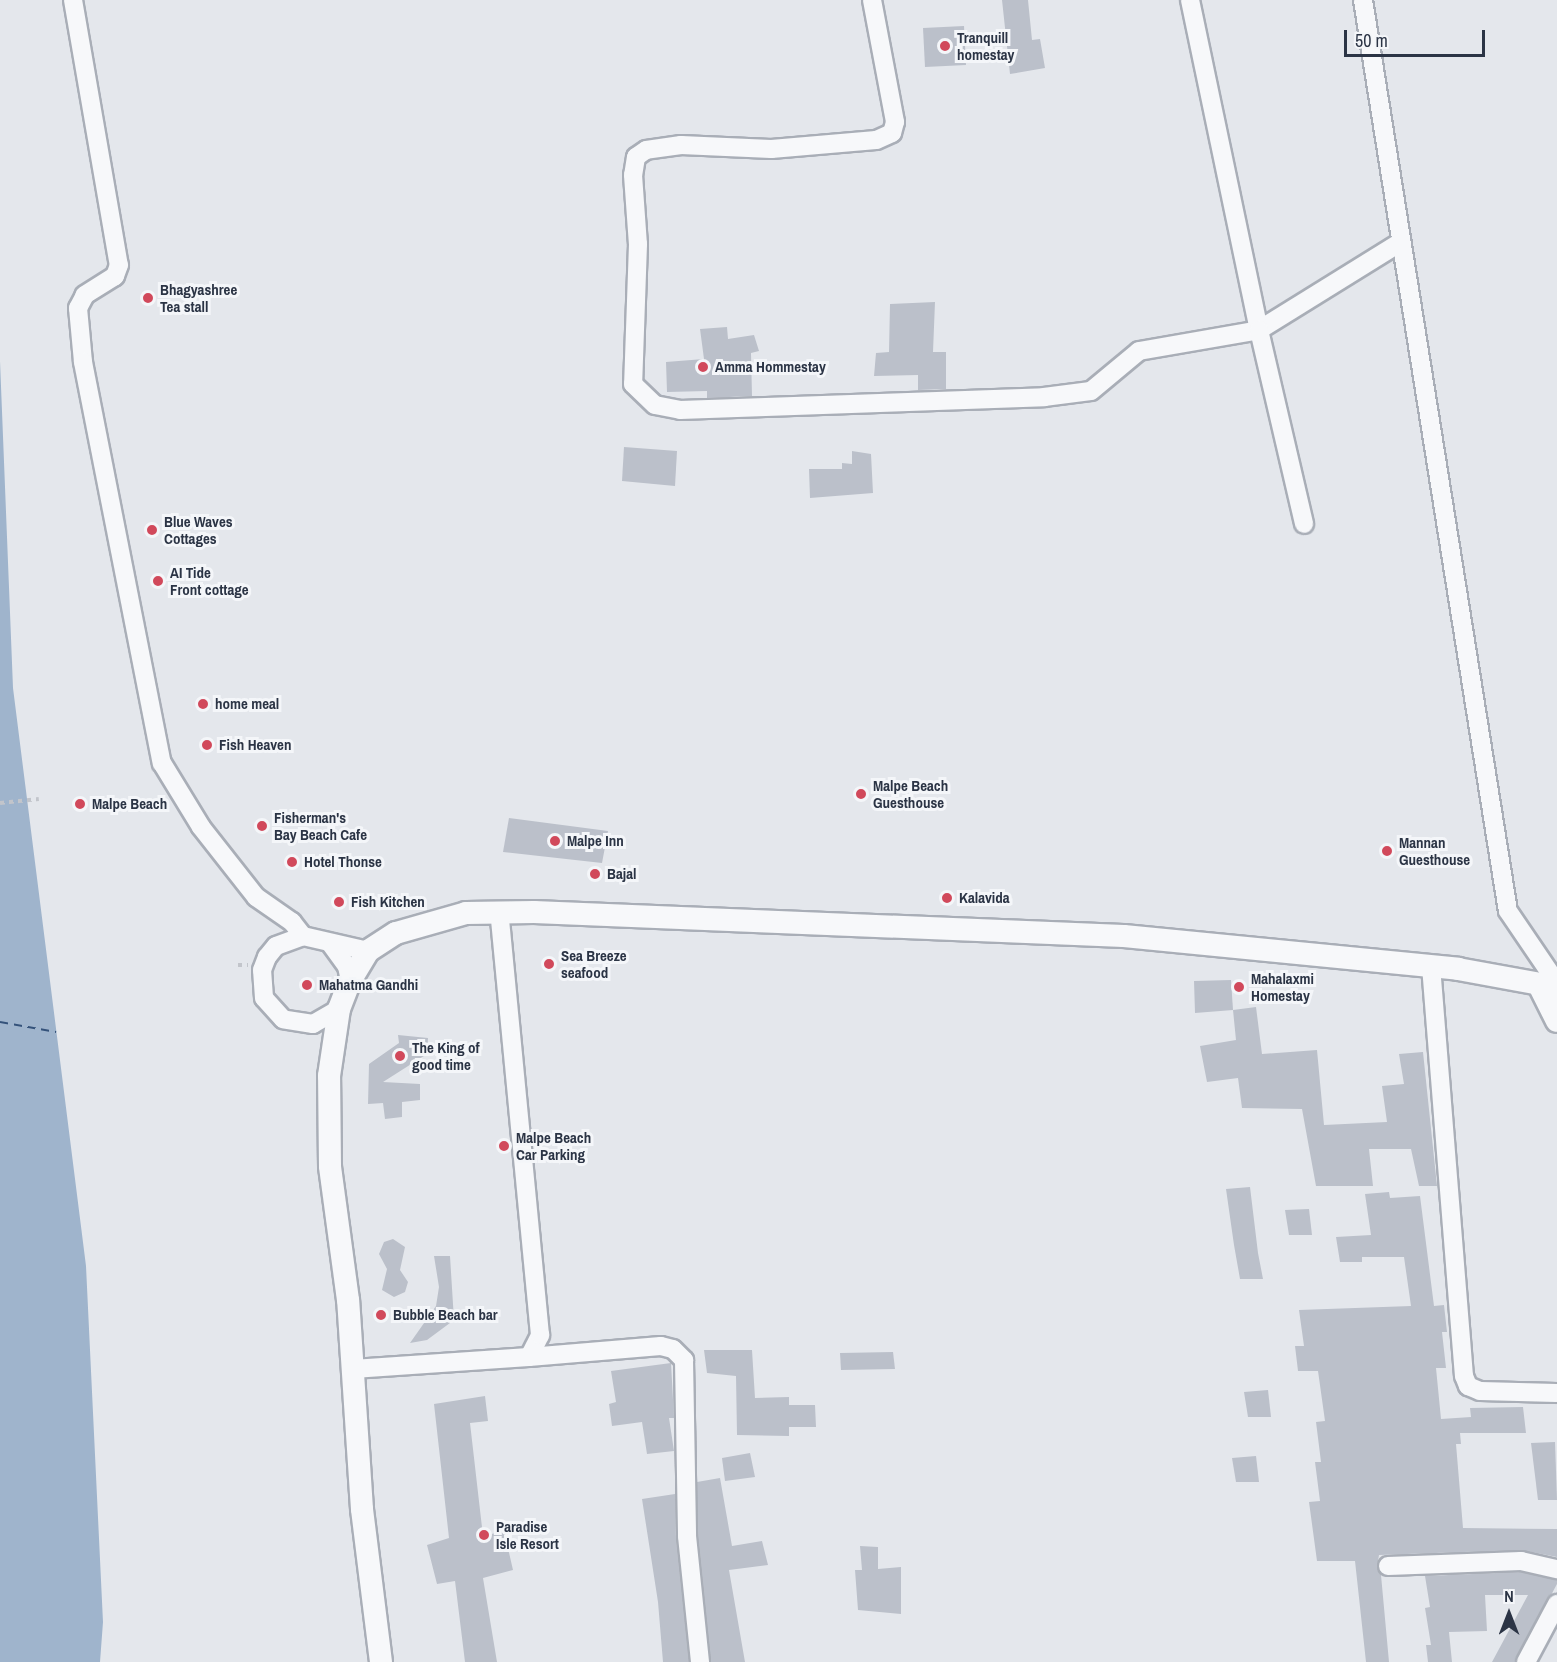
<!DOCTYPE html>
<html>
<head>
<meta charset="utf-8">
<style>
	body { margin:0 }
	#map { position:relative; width:1557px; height:1662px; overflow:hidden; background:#e4e7ec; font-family:"Archivo Narrow",sans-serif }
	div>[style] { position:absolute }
	.water>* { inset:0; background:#9fb4cc }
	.ferry>* { height:1.5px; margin-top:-0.75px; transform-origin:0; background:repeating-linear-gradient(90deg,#34527a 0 8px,transparent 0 14px) }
	.building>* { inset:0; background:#bbc0ca }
	.path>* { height:4px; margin-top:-2px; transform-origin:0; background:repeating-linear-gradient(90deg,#c2c5cb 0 4.5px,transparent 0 9px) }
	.roads { filter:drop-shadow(2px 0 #a9aeb7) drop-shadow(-2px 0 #a9aeb7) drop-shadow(0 2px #a9aeb7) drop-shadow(0 -2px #a9aeb7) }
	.minor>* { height:18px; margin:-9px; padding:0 9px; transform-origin:9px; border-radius:9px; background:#f7f8fa }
	.tertiary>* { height:22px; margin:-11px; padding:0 11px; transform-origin:11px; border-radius:11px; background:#f7f8fa }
	.dots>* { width:16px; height:16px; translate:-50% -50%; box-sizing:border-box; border:3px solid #f4f6f9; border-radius:50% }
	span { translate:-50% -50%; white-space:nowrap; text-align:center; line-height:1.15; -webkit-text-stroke:6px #f4f6f9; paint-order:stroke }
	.poi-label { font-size:15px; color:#2b3445; font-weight:700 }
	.left { translate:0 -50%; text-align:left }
	.north { position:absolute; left:1479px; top:1584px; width:60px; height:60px; -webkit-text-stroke:4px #f4f6f9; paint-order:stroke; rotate:0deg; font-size:16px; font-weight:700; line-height:24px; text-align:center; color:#2b3445 }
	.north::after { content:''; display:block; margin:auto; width:21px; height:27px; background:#2b3445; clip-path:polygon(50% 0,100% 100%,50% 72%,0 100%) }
	.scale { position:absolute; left:1344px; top:30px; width:141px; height:27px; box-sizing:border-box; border:3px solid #2b3445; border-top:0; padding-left:8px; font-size:18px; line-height:21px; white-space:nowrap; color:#2b3445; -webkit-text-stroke:4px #f4f6f9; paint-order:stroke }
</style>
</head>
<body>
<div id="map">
	<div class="water">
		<i style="clip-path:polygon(0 361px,13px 688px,86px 1266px,103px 1622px,100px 1662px,0 1662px)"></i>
	</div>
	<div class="ferry">
		<i style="left:0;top:1022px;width:57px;rotate:10.1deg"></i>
	</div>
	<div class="building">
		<i style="clip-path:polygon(1002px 0,1028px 0,1032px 40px,1040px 39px,1045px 68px,1010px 74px)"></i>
		<i style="clip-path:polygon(964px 26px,966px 65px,925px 67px,923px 28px)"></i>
		<i style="clip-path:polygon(935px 302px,933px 352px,946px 352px,946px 389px,918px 390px,918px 375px,874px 376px,876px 353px,889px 352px,890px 304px)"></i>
		<i style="clip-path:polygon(727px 327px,728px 339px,754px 335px,759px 351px,751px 353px,752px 396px,707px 398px,707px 391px,667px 392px,666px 362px,704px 359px,700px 329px)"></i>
		<i style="clip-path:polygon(624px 447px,677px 451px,675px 486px,622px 481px)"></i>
		<i style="clip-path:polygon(852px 451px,871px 454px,873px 493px,810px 498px,809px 469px,842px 469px,842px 463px,852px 464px)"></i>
		<i style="clip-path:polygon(509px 818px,608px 831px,602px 863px,503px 852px)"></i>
		<i style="clip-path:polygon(1231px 980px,1233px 1010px,1195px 1013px,1194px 981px)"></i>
		<i style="clip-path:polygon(1256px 1007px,1262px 1054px,1317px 1050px,1324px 1125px,1387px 1122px,1382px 1086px,1404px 1084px,1399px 1054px,1423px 1052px,1437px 1186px,1419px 1186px,1411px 1149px,1369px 1149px,1373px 1186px,1316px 1186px,1302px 1109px,1242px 1108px,1238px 1078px,1207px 1082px,1200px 1046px,1236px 1040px,1233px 1010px)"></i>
		<i style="clip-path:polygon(398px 1035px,428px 1038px,427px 1054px,383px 1082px,420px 1084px,420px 1100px,402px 1102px,402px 1117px,385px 1119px,383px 1103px,368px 1104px,369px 1064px,399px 1043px)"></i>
		<i style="clip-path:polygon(1250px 1187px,1258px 1253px,1263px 1279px,1240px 1279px,1234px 1245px,1226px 1189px)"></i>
		<i style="clip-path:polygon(1389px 1192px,1390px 1198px,1420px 1196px,1434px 1306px,1444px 1305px,1447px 1332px,1442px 1332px,1446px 1368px,1436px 1368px,1441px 1419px,1471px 1417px,1470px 1408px,1523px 1407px,1526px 1433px,1460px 1433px,1461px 1444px,1456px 1444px,1463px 1528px,1557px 1529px,1557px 1557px,1521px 1550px,1379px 1555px,1377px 1567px,1381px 1575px,1389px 1662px,1366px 1662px,1355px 1561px,1317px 1561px,1309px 1502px,1320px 1501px,1315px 1462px,1321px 1462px,1316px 1422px,1325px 1421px,1318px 1371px,1298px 1371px,1295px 1346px,1304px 1346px,1299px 1310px,1411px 1306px,1404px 1257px,1362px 1257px,1362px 1262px,1340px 1262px,1336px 1237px,1371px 1235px,1365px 1194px)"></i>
		<i style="clip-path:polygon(1309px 1209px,1312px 1235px,1289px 1235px,1285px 1210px)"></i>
		<i style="clip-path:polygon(393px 1239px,405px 1247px,400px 1270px,408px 1282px,405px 1292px,394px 1297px,382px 1290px,387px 1269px,379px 1254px,384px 1242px)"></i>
		<i style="clip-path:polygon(434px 1256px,450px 1256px,454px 1320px,427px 1340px,410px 1343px,436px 1306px,439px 1287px)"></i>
		<i style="clip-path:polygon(704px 1350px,752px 1350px,755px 1398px,789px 1397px,789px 1405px,815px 1405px,816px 1427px,789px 1427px,789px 1436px,737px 1435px,736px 1376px,707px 1373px)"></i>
		<i style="clip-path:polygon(893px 1352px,895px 1369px,841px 1370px,840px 1353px)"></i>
		<i style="clip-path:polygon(671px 1363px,674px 1418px,669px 1418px,674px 1451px,647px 1454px,642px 1422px,612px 1426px,609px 1404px,616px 1402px,611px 1371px)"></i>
		<i style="clip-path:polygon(1268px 1390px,1271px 1417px,1248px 1417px,1244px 1392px)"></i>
		<i style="clip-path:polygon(485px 1396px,488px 1421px,470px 1423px,483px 1536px,504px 1531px,513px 1570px,483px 1578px,497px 1662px,465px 1662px,455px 1581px,437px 1584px,427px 1545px,449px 1538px,434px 1404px)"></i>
		<i style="clip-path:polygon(1555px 1442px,1557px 1500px,1538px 1500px,1531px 1443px)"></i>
		<i style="clip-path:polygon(750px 1453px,755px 1477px,725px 1481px,722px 1458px)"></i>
		<i style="clip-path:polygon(1256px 1456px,1259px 1482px,1236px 1482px,1232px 1458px)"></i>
		<i style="clip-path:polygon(720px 1478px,732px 1546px,762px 1541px,768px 1565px,729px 1570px,745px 1662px,711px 1662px,698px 1535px,697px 1482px)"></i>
		<i style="clip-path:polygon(675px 1494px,676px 1537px,689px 1662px,663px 1662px,658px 1602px,642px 1499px)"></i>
		<i style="clip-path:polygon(860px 1546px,878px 1547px,878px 1569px,901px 1567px,901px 1614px,858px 1610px,855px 1570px,862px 1570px)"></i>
		<i style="clip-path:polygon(1520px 1572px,1557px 1580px,1557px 1584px,1515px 1662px,1492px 1662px,1528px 1595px,1485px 1595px,1487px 1631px,1449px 1632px,1452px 1662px,1428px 1662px,1426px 1645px,1431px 1645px,1425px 1608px,1430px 1607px,1425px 1576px)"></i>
	</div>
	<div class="path">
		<i style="left:0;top:803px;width:39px;rotate:-6deg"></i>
		<i style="left:238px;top:965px;width:10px"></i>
	</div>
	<div class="roads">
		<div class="minor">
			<i style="left:73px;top:0;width:269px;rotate:80.2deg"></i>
			<i style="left:119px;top:265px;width:12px;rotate:110deg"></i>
			<i style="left:115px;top:276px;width:36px;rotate:148deg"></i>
			<i style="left:85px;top:295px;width:15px;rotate:118deg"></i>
			<i style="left:78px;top:308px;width:54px;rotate:84.7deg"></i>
			<i style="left:83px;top:362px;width:409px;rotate:78.9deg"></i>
			<i style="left:162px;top:763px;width:75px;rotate:58.6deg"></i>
			<i style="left:201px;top:827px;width:89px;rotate:51.8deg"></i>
			<i style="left:256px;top:897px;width:44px;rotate:34.8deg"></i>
			<i style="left:292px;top:922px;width:18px;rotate:52deg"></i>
			<i style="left:872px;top:0;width:124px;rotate:79.3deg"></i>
			<i style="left:895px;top:122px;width:11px;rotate:105deg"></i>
			<i style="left:892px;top:133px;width:17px;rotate:156deg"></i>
			<i style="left:876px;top:140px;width:105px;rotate:175.1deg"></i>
			<i style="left:771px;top:149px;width:90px;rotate:-177.5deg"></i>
			<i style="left:681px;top:145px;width:35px;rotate:172deg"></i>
			<i style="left:646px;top:150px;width:12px;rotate:145deg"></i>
			<i style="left:636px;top:157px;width:18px;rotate:99deg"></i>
			<i style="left:633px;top:175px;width:69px;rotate:85.9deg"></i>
			<i style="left:638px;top:244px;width:140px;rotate:92deg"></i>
			<i style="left:633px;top:384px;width:30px;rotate:44deg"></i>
			<i style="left:655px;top:405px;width:25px;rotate:11deg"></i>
			<i style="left:680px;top:410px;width:364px;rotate:-2deg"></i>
			<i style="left:1044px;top:397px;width:47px;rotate:-7.3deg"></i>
			<i style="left:1091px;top:391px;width:62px;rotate:-39.8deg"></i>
			<i style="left:1139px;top:351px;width:122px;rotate:-9.9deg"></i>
			<i style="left:1259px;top:330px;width:167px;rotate:-31.8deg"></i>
			<i style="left:1190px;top:0;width:337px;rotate:78.2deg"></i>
			<i style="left:1259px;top:330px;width:199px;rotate:76.9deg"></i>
			<i style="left:1363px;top:0;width:922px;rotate:80.96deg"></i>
			<i style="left:1508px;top:911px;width:87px;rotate:55.8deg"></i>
			<i style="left:330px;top:943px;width:29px;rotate:54deg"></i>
			<i style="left:347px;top:966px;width:15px;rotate:79deg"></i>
			<i style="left:1431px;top:966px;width:411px;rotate:85.4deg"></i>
			<i style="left:1464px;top:1376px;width:11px;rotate:68deg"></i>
			<i style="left:1468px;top:1386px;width:13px;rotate:23deg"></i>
			<i style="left:1480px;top:1391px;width:77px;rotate:1.5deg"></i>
			<i style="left:339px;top:1009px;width:30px;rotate:150deg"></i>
			<i style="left:313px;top:1024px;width:30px;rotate:-171deg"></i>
			<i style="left:283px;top:1019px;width:28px;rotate:-132deg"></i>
			<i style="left:264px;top:998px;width:28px;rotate:-94deg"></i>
			<i style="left:262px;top:970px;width:14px;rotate:-69deg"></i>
			<i style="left:267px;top:957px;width:14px;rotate:-51deg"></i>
			<i style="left:276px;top:946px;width:29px;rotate:-20deg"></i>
			<i style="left:303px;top:936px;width:67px;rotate:13deg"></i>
			<i style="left:529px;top:1357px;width:132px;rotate:-4.8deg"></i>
			<i style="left:661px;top:1346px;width:12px;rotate:14deg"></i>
			<i style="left:673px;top:1349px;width:16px;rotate:45deg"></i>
			<i style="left:684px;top:1360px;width:176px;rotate:89deg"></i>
			<i style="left:687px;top:1536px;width:127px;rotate:84.1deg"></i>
			<i style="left:353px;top:1369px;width:176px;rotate:-3.9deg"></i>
			<i style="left:529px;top:1357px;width:25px;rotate:-63deg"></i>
			<i style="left:540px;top:1335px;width:424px;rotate:-95.5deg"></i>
			<i style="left:1388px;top:1566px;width:133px;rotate:-2.2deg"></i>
			<i style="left:1521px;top:1561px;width:37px;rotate:13deg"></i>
			<i style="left:1526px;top:1662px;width:66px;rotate:-61.9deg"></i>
		</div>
		<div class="tertiary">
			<i style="left:1539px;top:985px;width:40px;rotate:63.4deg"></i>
			<i style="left:381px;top:1662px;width:154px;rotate:-97.1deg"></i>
			<i style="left:362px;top:1509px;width:209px;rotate:-93.8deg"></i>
			<i style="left:348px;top:1300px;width:135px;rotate:-97.7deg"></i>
			<i style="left:330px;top:1166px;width:90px;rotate:-90.6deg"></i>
			<i style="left:329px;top:1076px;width:68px;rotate:-81.5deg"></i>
			<i style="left:339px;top:1009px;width:30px;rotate:-69deg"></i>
			<i style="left:350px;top:981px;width:35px;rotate:-59deg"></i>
			<i style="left:368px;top:951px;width:33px;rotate:-33deg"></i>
			<i style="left:396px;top:933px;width:73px;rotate:-15.9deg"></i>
			<i style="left:466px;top:913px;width:68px;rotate:-0.8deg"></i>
			<i style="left:534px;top:912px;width:590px;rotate:2.33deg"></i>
			<i style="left:1124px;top:936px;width:336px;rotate:5.6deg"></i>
			<i style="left:1458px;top:969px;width:101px;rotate:10.3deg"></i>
		</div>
	</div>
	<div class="dots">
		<i style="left:945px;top:46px;background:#d1495b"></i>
		<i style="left:148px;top:298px;background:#d1495b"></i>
		<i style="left:703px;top:367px;background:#d1495b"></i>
		<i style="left:152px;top:530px;background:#d1495b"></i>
		<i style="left:158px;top:581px;background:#d1495b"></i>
		<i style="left:203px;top:704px;background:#d1495b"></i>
		<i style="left:207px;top:745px;background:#d1495b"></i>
		<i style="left:861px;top:794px;background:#d1495b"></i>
		<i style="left:80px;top:804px;background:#d1495b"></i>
		<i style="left:262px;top:826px;background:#d1495b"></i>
		<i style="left:555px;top:841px;background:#d1495b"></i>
		<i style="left:1387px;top:851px;background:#d1495b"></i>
		<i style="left:292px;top:862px;background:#d1495b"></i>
		<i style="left:595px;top:874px;background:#d1495b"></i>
		<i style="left:947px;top:898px;background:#d1495b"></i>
		<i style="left:339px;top:902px;background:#d1495b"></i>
		<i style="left:549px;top:964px;background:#d1495b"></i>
		<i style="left:307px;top:985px;background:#d1495b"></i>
		<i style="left:1239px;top:987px;background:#d1495b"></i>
		<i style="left:400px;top:1056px;background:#d1495b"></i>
		<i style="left:504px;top:1146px;background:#d1495b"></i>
		<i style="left:381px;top:1315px;background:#d1495b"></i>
		<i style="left:484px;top:1535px;background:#d1495b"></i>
	</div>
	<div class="poi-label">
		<span class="left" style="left:957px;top:46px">Tranquill<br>homestay</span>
		<span class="left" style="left:160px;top:298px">Bhagyashree<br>Tea stall</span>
		<span class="left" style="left:715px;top:367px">Amma Hommestay</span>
		<span class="left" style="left:164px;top:530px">Blue Waves<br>Cottages</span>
		<span class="left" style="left:170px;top:581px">AI Tide<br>Front cottage</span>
		<span class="left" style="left:215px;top:704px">home meal</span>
		<span class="left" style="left:219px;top:745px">Fish Heaven</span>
		<span class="left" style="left:873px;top:794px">Malpe Beach<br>Guesthouse</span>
		<span class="left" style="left:92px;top:804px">Malpe Beach</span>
		<span class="left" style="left:274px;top:826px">Fisherman's<br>Bay Beach Cafe</span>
		<span class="left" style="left:567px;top:841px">Malpe Inn</span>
		<span class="left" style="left:1399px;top:851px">Mannan<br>Guesthouse</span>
		<span class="left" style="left:304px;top:862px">Hotel Thonse</span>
		<span class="left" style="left:607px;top:874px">Bajal</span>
		<span class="left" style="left:959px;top:898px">Kalavida</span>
		<span class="left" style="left:351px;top:902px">Fish Kitchen</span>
		<span class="left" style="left:561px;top:964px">Sea Breeze<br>seafood</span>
		<span class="left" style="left:1251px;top:987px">Mahalaxmi<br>Homestay</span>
		<span class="left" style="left:319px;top:985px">Mahatma Gandhi</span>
		<span class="left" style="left:412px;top:1056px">The King of<br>good time</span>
		<span class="left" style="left:516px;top:1146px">Malpe Beach<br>Car Parking</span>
		<span class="left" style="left:393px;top:1315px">Bubble Beach bar</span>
		<span class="left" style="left:496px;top:1535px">Paradise<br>Isle Resort</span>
	</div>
	<div class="north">N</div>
	<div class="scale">50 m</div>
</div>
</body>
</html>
